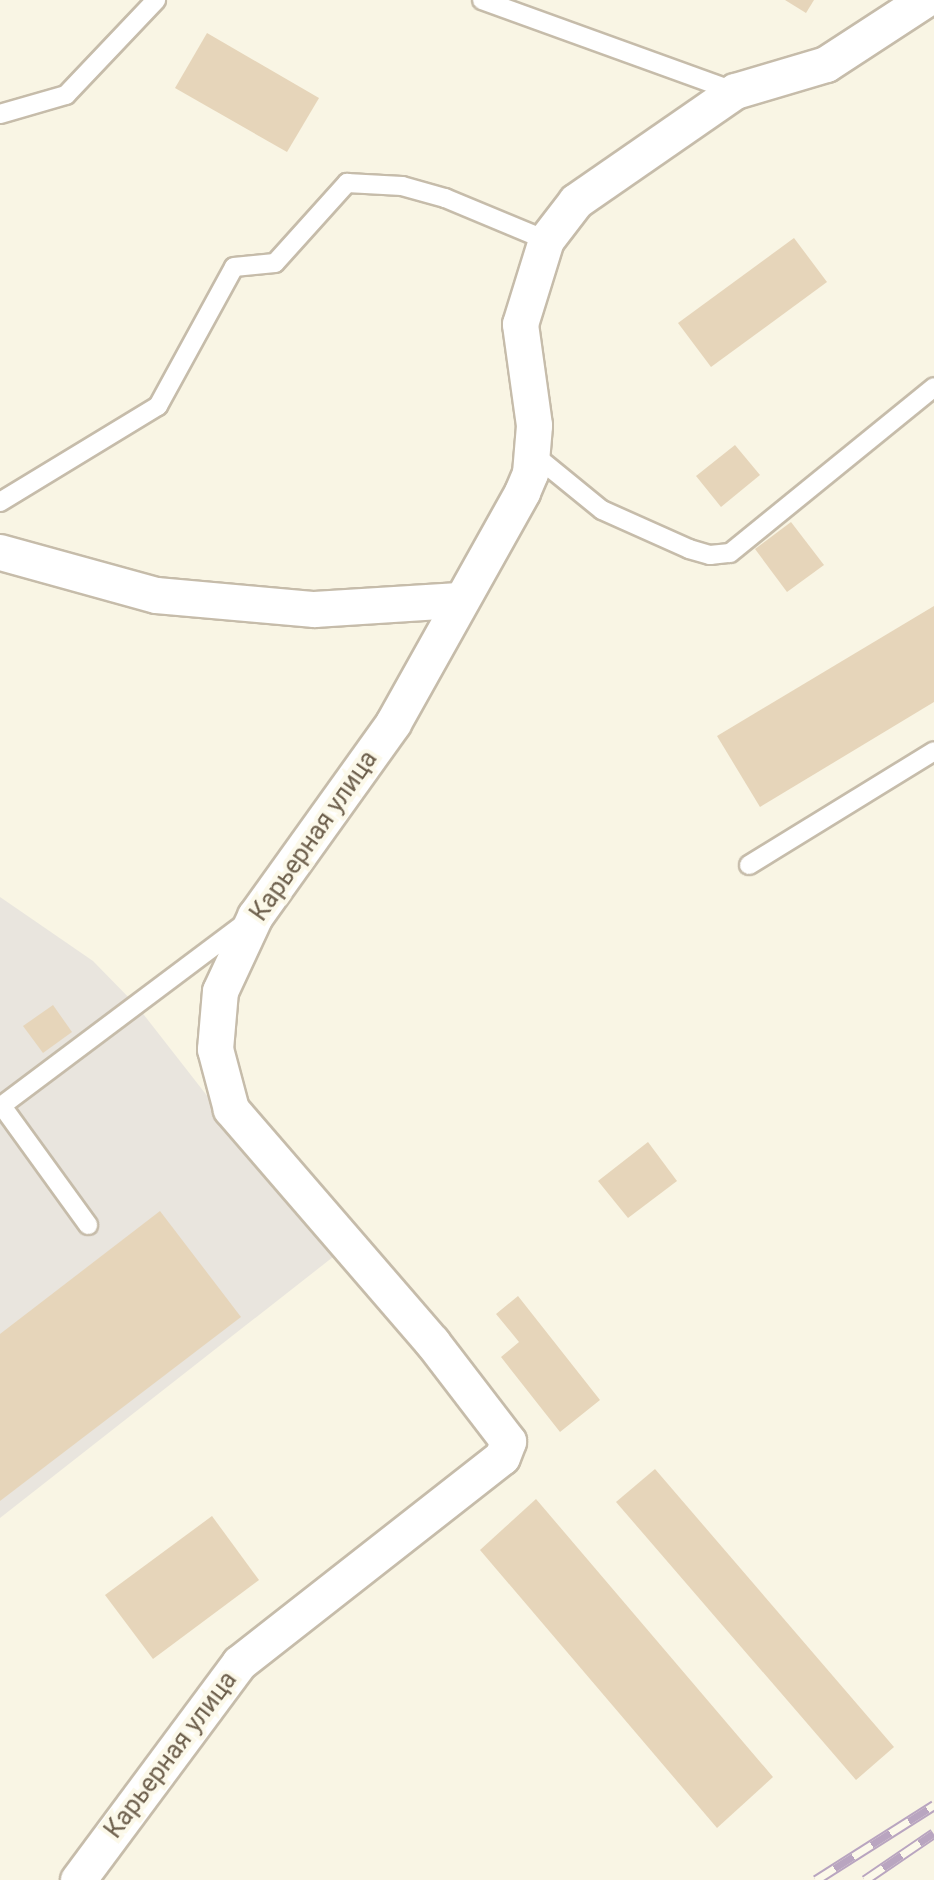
<!DOCTYPE html>
<html>
<head>
<meta charset="utf-8">
<style>
	body { margin:0 }
	#map { position:relative; width:934px; height:1880px; overflow:hidden; background:#f9f5e4; font-family:Roboto,sans-serif }
	div>[style] { position:absolute }
	.industrial>* { inset:0; background:#e9e5de }
	.building>* { inset:0; background:#e6d5ba }
	.roads { filter:drop-shadow(2px 0 #c6bcaa) drop-shadow(-2px 0 #c6bcaa) drop-shadow(0 2px #c6bcaa) drop-shadow(0 -2px #c6bcaa) }
	.service>* { height:18px; margin:-9px; padding:0 9px; transform-origin:9px; border-radius:9px; background:#fff }
	.minor>* { height:35px; margin:-17.5px; padding:0 17.5px; transform-origin:17.5px; border-radius:17.5px; background:#fff }
	.rail>* { height:11px; margin-top:-5.5px; transform-origin:0; background:repeating-linear-gradient(90deg,#fcf9ea 0 22px,#b9a5c0 0 44px); box-sizing:border-box; border-block:2px solid #b9a5c0 }
	span { translate:-50% -50%; white-space:nowrap; text-align:center; line-height:1.15; -webkit-text-stroke:8px #fcf9ea; paint-order:stroke }
	.street-label { font-size:25px; color:#6e604d }
</style>
</head>
<body>
<div id="map">
	<div class="industrial">
		<i style="clip-path:polygon(0 897px,93px 961px,137px 1006px,333px 1257px,0 1518px)"></i>
	</div>
	<div class="building">
		<i style="clip-path:polygon(785px 0,814px 0,806px 13px)"></i>
		<i style="clip-path:polygon(207px 33px,319px 98px,287px 152px,175px 88px)"></i>
		<i style="clip-path:polygon(794px 238px,827px 282px,711px 367px,678px 323px)"></i>
		<i style="clip-path:polygon(735px 445px,760px 475px,721px 507px,696px 476px)"></i>
		<i style="clip-path:polygon(791px 522px,824px 565px,787px 592px,755px 549px)"></i>
		<i style="clip-path:polygon(934px 606px,934px 702px,760px 807px,717px 736px)"></i>
		<i style="clip-path:polygon(53px 1005px,72px 1032px,43px 1053px,23px 1026px)"></i>
		<i style="clip-path:polygon(648px 1142px,677px 1181px,628px 1218px,598px 1181px)"></i>
		<i style="clip-path:polygon(160px 1211px,241px 1317px,0 1501px,0 1334px)"></i>
		<i style="clip-path:polygon(518px 1296px,600px 1400px,560px 1432px,501px 1357px,519px 1342px,496px 1314px)"></i>
		<i style="clip-path:polygon(655px 1469px,894px 1747px,856px 1780px,616px 1502px)"></i>
		<i style="clip-path:polygon(536px 1499px,773px 1777px,717px 1828px,480px 1550px)"></i>
		<i style="clip-path:polygon(212px 1516px,259px 1580px,153px 1659px,105px 1595px)"></i>
	</div>
	<div class="roads">
		<div class="service">
			<i style="left:482px;top:0;width:268px;rotate:19.9deg"></i>
			<i style="left:0;top:114px;width:69px;rotate:-16.1deg"></i>
			<i style="left:66px;top:95px;width:131px;rotate:-46.5deg"></i>
			<i style="left:532px;top:453px;width:90px;rotate:39.2deg"></i>
			<i style="left:602px;top:510px;width:95px;rotate:24.1deg"></i>
			<i style="left:689px;top:549px;width:22px;rotate:16deg"></i>
			<i style="left:710px;top:555px;width:20px;rotate:-6deg"></i>
			<i style="left:730px;top:553px;width:263px;rotate:-39.1deg"></i>
			<i style="left:0;top:502px;width:185px;rotate:-31.3deg"></i>
			<i style="left:158px;top:406px;width:158px;rotate:-61.3deg"></i>
			<i style="left:234px;top:267px;width:41px;rotate:-5.6deg"></i>
			<i style="left:275px;top:263px;width:108px;rotate:-48deg"></i>
			<i style="left:347px;top:183px;width:55px;rotate:3.1deg"></i>
			<i style="left:402px;top:186px;width:45px;rotate:15.6deg"></i>
			<i style="left:445px;top:198px;width:109px;rotate:22.6deg"></i>
			<i style="left:749px;top:865px;width:217px;rotate:-31.6deg"></i>
			<i style="left:2px;top:1106px;width:147px;rotate:54.1deg"></i>
			<i style="left:0;top:1107px;width:303px;rotate:-36.9deg"></i>
		</div>
		<div class="minor">
			<i style="left:0;top:552px;width:162px;rotate:15.4deg"></i>
			<i style="left:156px;top:595px;width:159px;rotate:5.1deg"></i>
			<i style="left:314px;top:609px;width:145px;rotate:-3.6deg"></i>
			<i style="left:78px;top:1880px;width:270px;rotate:-53.4deg"></i>
			<i style="left:239px;top:1663px;width:334px;rotate:-38.1deg"></i>
			<i style="left:502px;top:1457px;width:17px;rotate:-69deg"></i>
			<i style="left:508px;top:1441px;width:125px;rotate:-127.5deg"></i>
			<i style="left:432px;top:1342px;width:308px;rotate:-130.8deg"></i>
			<i style="left:231px;top:1109px;width:62px;rotate:-104.9deg"></i>
			<i style="left:215px;top:1049px;width:58px;rotate:-85.1deg"></i>
			<i style="left:220px;top:991px;width:83px;rotate:-65deg"></i>
			<i style="left:255px;top:916px;width:237px;rotate:-54.4deg"></i>
			<i style="left:393px;top:723px;width:265px;rotate:-60.8deg"></i>
			<i style="left:522px;top:492px;width:21px;rotate:-67deg"></i>
			<i style="left:530px;top:473px;width:48px;rotate:-85.2deg"></i>
			<i style="left:534px;top:425px;width:102px;rotate:-97.9deg"></i>
			<i style="left:520px;top:324px;width:88px;rotate:-72.8deg"></i>
			<i style="left:546px;top:240px;width:49px;rotate:-52.4deg"></i>
			<i style="left:576px;top:201px;width:193px;rotate:-34.7deg"></i>
			<i style="left:735px;top:91px;width:95px;rotate:-16.5deg"></i>
			<i style="left:826px;top:64px;width:117px;rotate:-33.1deg"></i>
		</div>
	</div>
	<div class="rail">
		<i style="left:816px;top:1880px;width:140px;rotate:-32.4deg"></i>
		<i style="left:865px;top:1880px;width:83px;rotate:-34.3deg"></i>
	</div>
	<div class="street-label">
		<span style="left:314px;top:836px;rotate:-55deg">Карьерная улица</span>
		<span style="left:171px;top:1755px;rotate:-53deg">Карьерная улица</span>
	</div>
</div>
</body>
</html>
